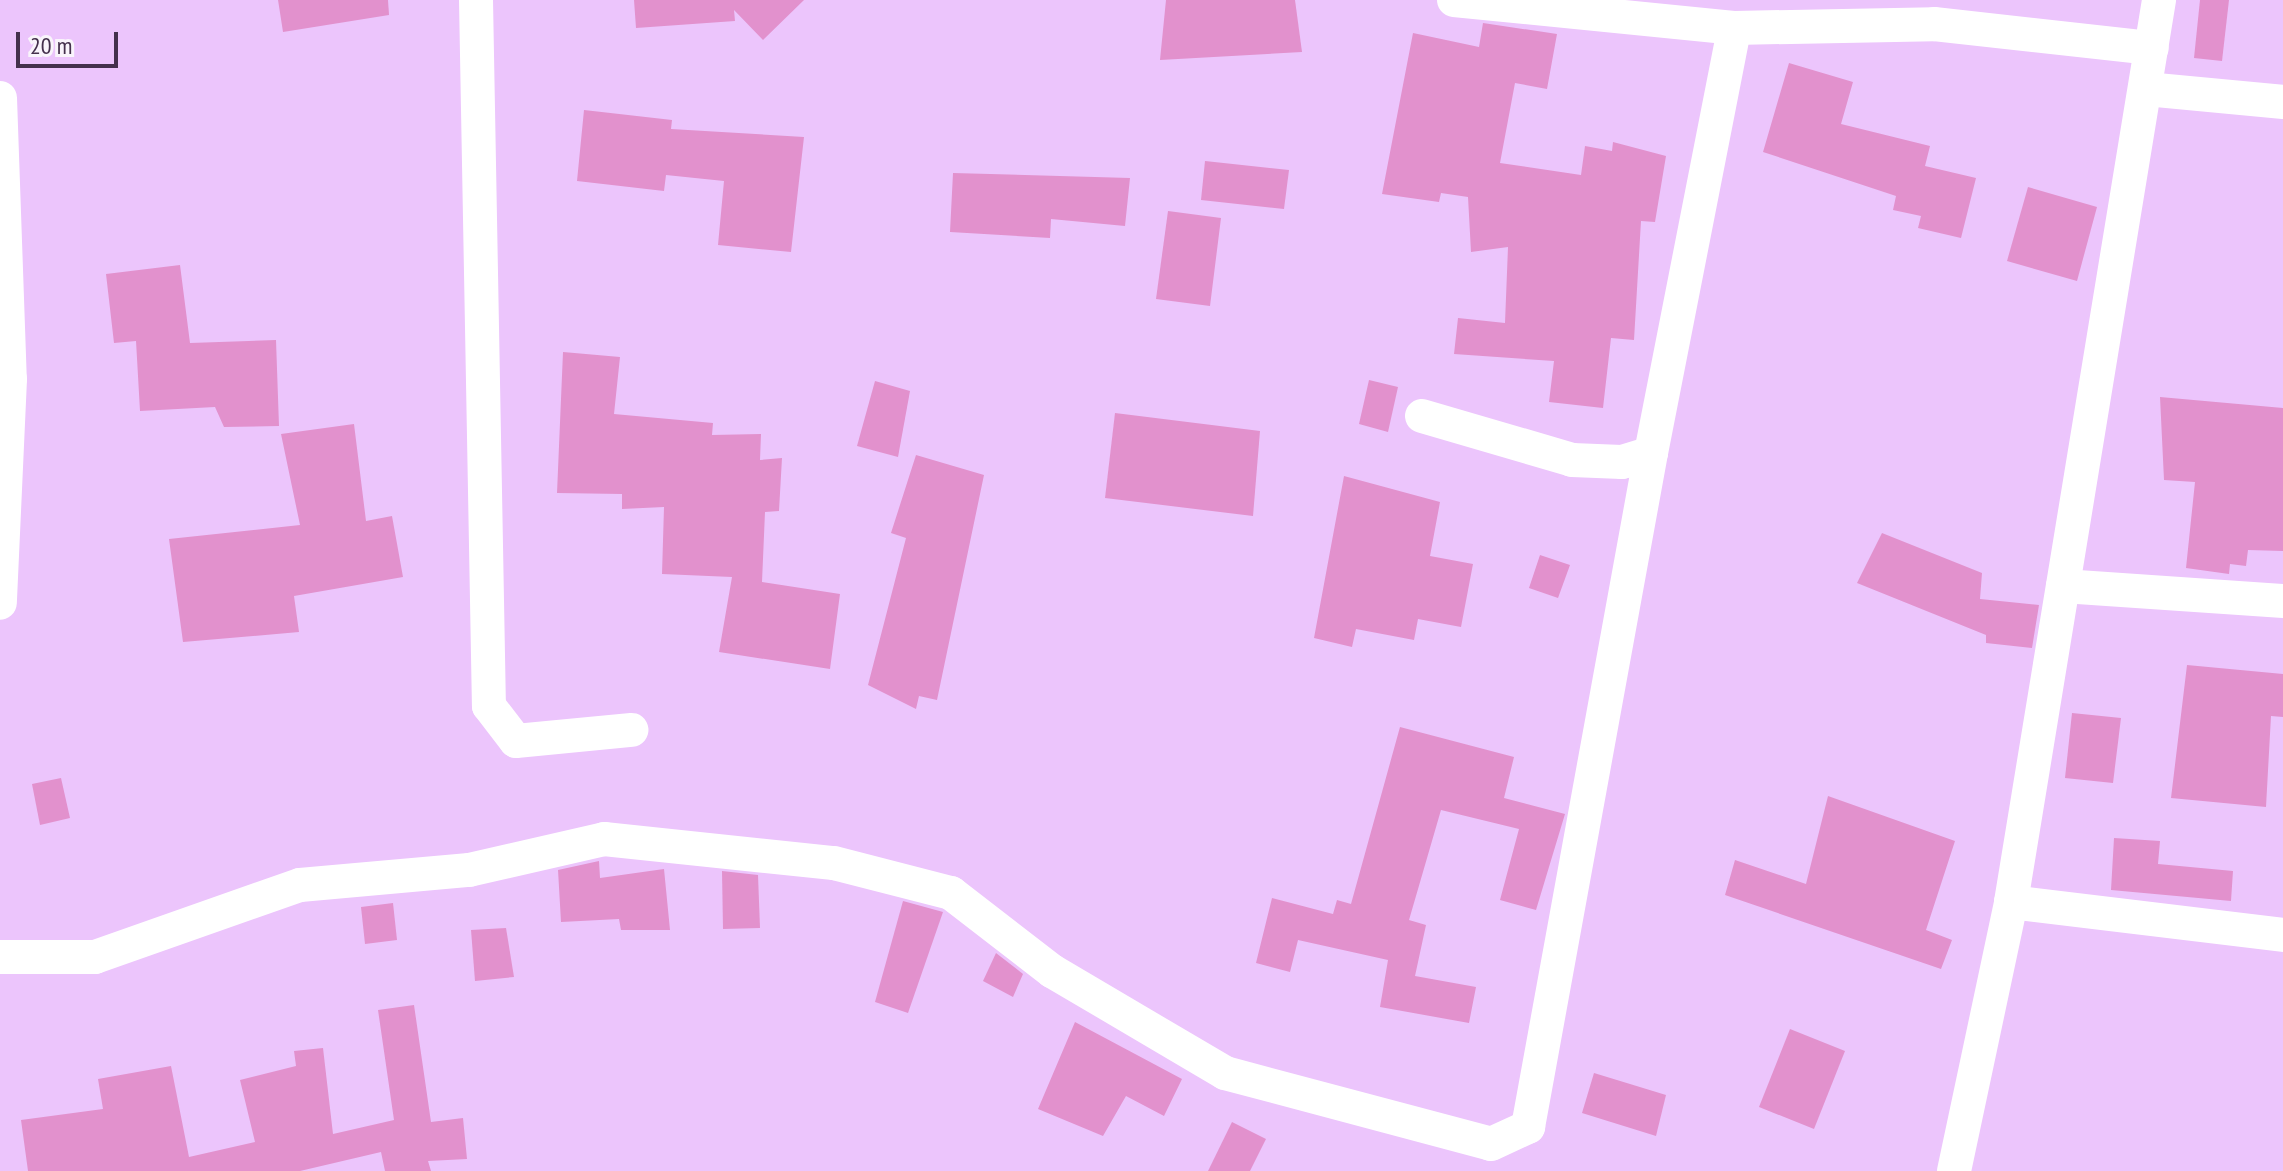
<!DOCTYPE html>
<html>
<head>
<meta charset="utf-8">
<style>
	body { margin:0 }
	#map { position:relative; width:2283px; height:1171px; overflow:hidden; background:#ecc5fc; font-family:"PT Sans Narrow",sans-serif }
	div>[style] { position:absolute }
	.building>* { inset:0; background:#e291cd }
	.minor>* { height:34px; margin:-17px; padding:0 17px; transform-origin:17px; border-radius:17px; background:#fff }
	span { translate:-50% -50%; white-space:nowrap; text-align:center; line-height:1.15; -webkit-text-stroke:8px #f9f4fb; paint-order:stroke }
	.scale { position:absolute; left:16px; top:32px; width:102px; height:36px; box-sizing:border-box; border:4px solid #44304c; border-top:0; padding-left:10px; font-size:24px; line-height:28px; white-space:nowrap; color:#44304c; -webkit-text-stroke:6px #f9f4fb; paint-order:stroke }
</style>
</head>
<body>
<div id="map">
	<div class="building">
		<i style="clip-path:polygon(278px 0,388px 0,389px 15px,283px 32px)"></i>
		<i style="clip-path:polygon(634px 0,804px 0,763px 40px,734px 10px,735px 21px,636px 28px)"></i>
		<i style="clip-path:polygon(1166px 0,1295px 0,1302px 52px,1160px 60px)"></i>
		<i style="clip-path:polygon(2200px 0,2229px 0,2222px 61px,2194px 58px)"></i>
		<i style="clip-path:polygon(1483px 23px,1557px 34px,1547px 89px,1515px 83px,1500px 163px,1581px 175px,1585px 146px,1612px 151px,1613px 142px,1666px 156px,1655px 222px,1641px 221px,1634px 340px,1611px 338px,1603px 408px,1549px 402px,1554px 361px,1454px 354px,1458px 318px,1505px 323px,1508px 247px,1471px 252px,1468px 197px,1441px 193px,1439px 202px,1382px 194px,1413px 33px,1479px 47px)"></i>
		<i style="clip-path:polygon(1789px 63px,1853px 82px,1841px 124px,1930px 146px,1925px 166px,1976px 178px,1961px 238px,1918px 228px,1921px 216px,1893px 210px,1896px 196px,1763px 152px)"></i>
		<i style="clip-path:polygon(584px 110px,672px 120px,671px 129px,804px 137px,791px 252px,718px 245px,724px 181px,666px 175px,664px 191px,577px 181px)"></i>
		<i style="clip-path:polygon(1205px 161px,1289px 170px,1284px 209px,1201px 200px)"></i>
		<i style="clip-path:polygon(953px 173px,1130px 178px,1125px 226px,1051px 219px,1050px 238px,950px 232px)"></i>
		<i style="clip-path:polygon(2028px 187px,2097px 207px,2077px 281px,2007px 261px)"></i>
		<i style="clip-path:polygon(1168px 211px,1221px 218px,1210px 306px,1156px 299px)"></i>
		<i style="clip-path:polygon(180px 265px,190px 343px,276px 340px,279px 426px,224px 427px,215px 407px,140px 411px,136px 341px,114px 343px,106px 274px)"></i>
		<i style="clip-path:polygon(563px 352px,620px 357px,614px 414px,713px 423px,712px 435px,761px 434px,760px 460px,782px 458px,779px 511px,765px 512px,762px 582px,840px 594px,830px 669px,719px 652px,732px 577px,662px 574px,664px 507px,622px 509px,622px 494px,557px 493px)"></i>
		<i style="clip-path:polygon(1369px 380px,1398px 387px,1388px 432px,1359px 424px)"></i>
		<i style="clip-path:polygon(875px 381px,910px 391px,898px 457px,857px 446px)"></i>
		<i style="clip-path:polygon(2160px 397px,2283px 408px,2283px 551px,2248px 550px,2246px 566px,2230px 564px,2229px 574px,2186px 568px,2195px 482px,2164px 480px)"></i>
		<i style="clip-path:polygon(1115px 413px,1260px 431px,1253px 516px,1105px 498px)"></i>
		<i style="clip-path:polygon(354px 424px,366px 521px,392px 516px,403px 577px,294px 596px,299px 632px,183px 642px,169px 539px,300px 525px,281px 434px)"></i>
		<i style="clip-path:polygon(916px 455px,984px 475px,937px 700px,919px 696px,916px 709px,868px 685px,906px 538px,891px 533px)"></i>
		<i style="clip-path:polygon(1344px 476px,1440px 502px,1430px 556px,1473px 564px,1461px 627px,1418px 619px,1414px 640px,1356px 629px,1352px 647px,1314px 638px)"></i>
		<i style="clip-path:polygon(1882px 533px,1982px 573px,1980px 599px,2039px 605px,2032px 648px,1986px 643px,1986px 635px,1857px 583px)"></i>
		<i style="clip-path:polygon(1540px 555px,1570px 565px,1558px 598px,1529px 588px)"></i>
		<i style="clip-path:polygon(2187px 665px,2283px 674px,2283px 717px,2271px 716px,2266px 807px,2171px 798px)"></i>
		<i style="clip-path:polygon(2072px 713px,2121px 718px,2113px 783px,2065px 778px)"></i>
		<i style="clip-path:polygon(1400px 727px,1514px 757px,1504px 798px,1565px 814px,1536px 910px,1500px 900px,1519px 829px,1441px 810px,1409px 920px,1426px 925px,1415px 976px,1476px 987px,1469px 1023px,1380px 1007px,1388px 960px,1298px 940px,1290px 972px,1256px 963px,1272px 898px,1333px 914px,1337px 900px,1351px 904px)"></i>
		<i style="clip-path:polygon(61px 778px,70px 818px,40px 825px,32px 784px)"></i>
		<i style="clip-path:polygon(1828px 796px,1955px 841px,1926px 930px,1952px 940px,1941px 969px,1725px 895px,1735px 860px,1806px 884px)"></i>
		<i style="clip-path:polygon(2114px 838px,2160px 841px,2158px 864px,2233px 871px,2231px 901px,2111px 890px)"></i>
		<i style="clip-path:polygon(599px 861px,600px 878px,664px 869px,670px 930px,621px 930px,619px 919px,561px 922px,558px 870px)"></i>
		<i style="clip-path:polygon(722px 871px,758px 875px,760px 928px,723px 929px)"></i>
		<i style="clip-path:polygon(903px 901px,943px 912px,908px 1013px,875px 1002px)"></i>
		<i style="clip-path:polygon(393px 903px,397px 940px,365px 944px,361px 907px)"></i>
		<i style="clip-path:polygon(506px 928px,514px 977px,475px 981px,471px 930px)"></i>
		<i style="clip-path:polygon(996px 953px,1023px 974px,1013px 997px,983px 981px)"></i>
		<i style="clip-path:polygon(414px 1005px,431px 1122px,463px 1118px,467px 1159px,428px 1161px,431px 1171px,385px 1171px,381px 1152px,300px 1171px,28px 1171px,21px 1120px,103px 1109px,98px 1079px,171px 1066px,189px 1157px,255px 1142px,240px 1080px,296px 1066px,294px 1051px,323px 1048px,333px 1134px,394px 1120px,378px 1010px)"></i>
		<i style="clip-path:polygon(1075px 1022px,1182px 1079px,1164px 1116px,1126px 1096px,1103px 1136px,1038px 1109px)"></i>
		<i style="clip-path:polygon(1790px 1029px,1845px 1051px,1814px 1129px,1759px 1107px)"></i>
		<i style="clip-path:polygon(1594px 1073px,1666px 1095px,1656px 1136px,1582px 1113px)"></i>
		<i style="clip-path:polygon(1232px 1122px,1266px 1139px,1250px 1171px,1208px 1171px)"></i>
	</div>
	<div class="minor">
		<i style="left:476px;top:0;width:706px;rotate:88.95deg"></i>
		<i style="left:489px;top:706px;width:44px;rotate:52.4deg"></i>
		<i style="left:516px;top:741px;width:116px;rotate:-5.5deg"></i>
		<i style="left:1454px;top:0;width:281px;rotate:5.7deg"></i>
		<i style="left:1734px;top:28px;width:200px;rotate:-1.1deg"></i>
		<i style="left:1934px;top:24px;width:219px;rotate:6.3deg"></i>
		<i style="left:2146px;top:89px;width:138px;rotate:5.4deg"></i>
		<i style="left:0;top:98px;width:281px;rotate:88deg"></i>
		<i style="left:10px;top:379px;width:224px;rotate:92.6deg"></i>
		<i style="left:1422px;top:416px;width:156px;rotate:16.3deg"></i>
		<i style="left:1572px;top:460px;width:50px;rotate:2.3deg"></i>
		<i style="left:1622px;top:462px;width:30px;rotate:-17deg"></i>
		<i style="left:1651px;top:453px;width:433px;rotate:-78.9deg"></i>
		<i style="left:2063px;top:586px;width:221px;rotate:3.9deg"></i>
		<i style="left:2011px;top:902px;width:274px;rotate:6.9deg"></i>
		<i style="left:0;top:957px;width:95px"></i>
		<i style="left:95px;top:957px;width:217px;rotate:-19.4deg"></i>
		<i style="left:300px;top:885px;width:170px;rotate:-5.1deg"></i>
		<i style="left:469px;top:870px;width:139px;rotate:-12.9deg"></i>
		<i style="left:604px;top:839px;width:231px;rotate:6deg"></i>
		<i style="left:834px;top:863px;width:121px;rotate:14.4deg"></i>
		<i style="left:951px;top:893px;width:128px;rotate:37.7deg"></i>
		<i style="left:1052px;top:971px;width:201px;rotate:30.5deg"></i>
		<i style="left:1225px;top:1073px;width:275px;rotate:14.9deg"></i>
		<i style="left:1491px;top:1144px;width:41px;rotate:-24.7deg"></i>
		<i style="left:1528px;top:1127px;width:685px;rotate:-79.66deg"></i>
		<i style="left:1954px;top:1171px;width:275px;rotate:-78deg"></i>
		<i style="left:2011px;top:902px;width:914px;rotate:-80.68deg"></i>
	</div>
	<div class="scale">20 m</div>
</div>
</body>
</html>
